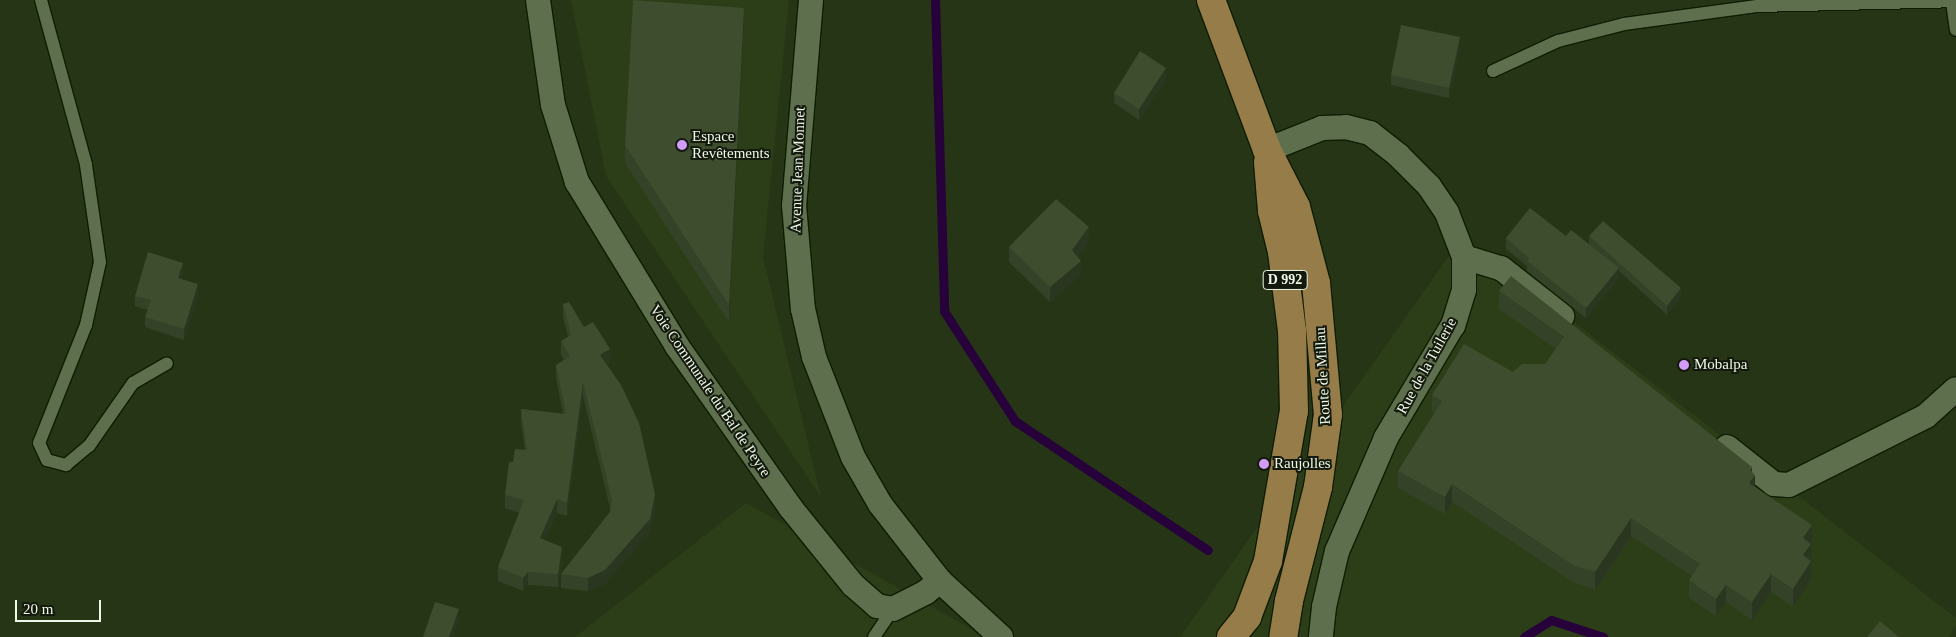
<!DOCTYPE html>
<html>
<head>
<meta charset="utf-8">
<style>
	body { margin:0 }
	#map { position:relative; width:1956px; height:637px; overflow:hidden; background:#263516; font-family:"Times New Roman",serif }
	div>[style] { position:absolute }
	.built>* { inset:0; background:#2c3e18 }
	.stream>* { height:9px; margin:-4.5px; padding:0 4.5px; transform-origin:4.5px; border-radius:4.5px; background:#26013a }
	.roads { filter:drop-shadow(1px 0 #0f1c01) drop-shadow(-1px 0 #0f1c01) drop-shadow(0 1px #0f1c01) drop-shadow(0 -1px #0f1c01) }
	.lane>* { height:12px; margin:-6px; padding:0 6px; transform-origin:6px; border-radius:6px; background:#5e6f4e }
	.street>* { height:24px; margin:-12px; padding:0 12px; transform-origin:12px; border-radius:12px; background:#5e6f4e }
	.primary>* { height:28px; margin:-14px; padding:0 14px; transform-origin:14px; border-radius:14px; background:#957c48 }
	.wall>* { inset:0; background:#344227 }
	.shaded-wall>* { inset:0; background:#2b3620 }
	.building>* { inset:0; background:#3d4d2d }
	.dots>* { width:14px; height:14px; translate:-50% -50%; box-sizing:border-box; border:2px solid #131a0d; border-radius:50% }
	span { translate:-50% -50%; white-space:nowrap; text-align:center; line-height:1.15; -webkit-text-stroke:4px #131a0d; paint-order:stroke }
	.shield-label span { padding:1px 4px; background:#131a0d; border:1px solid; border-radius:4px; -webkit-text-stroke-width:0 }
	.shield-label { font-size:14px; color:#eef8e6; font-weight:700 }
	.poi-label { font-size:15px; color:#eef8e6 }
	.left { translate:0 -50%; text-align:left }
	.street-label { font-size:15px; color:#eef8e6 }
	.scale { position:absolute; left:15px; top:600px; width:86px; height:22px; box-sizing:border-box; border:2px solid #eef8e6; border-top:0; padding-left:6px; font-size:15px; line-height:18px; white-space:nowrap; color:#eef8e6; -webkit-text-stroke:4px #131a0d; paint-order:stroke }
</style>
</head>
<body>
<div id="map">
	<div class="built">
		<i style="clip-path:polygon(571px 0,789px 0,763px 257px,821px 497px,606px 176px)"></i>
		<i style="clip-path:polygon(1463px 236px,1956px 618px,1956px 626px,1949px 637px,1180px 637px)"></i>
		<i style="clip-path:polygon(746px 503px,986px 637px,575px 637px)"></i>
	</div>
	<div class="stream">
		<i style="left:935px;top:0;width:311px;rotate:88.3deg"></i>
		<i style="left:944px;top:311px;width:131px;rotate:57.2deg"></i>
		<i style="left:1015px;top:421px;width:232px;rotate:33.8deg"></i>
		<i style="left:1524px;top:637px;width:32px;rotate:-32deg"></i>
		<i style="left:1551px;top:620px;width:55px;rotate:18.1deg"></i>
	</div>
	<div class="roads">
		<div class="lane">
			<i style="left:41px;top:0;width:171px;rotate:74.7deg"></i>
			<i style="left:86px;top:165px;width:98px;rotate:81.8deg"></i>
			<i style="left:100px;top:262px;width:65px;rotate:102.5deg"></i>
			<i style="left:86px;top:325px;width:127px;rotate:111.7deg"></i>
			<i style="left:39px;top:443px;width:19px;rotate:65deg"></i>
			<i style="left:47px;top:460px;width:20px;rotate:15deg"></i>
			<i style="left:66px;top:465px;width:30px;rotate:-40deg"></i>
			<i style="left:89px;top:446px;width:77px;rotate:-55.1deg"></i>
			<i style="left:133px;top:383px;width:39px;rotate:-30deg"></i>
			<i style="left:1952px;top:2px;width:28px;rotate:82deg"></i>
			<i style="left:1493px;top:71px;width:72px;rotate:-24.8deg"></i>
			<i style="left:1558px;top:41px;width:68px;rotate:-14.4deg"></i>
			<i style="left:1624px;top:24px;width:134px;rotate:-7.7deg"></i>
			<i style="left:1757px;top:6px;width:199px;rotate:-1.4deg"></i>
			<i style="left:874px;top:637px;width:34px;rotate:-56deg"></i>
		</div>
		<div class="street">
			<i style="left:538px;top:0;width:106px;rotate:81.9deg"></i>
			<i style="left:553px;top:105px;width:81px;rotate:72.7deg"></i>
			<i style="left:577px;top:182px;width:192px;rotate:58.6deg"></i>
			<i style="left:677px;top:346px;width:197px;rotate:54.9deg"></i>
			<i style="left:790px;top:507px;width:100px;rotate:51.1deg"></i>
			<i style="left:853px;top:585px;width:32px;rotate:41deg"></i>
			<i style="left:877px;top:606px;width:16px;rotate:11deg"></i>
			<i style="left:893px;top:609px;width:37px;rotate:-27deg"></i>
			<i style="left:926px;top:592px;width:18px;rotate:-38deg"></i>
			<i style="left:811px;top:0;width:206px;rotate:94.7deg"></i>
			<i style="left:794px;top:205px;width:104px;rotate:85.1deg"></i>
			<i style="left:803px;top:309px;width:49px;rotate:77.1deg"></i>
			<i style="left:814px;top:357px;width:107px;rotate:68.7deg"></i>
			<i style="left:853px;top:457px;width:54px;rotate:60.1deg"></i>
			<i style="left:880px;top:504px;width:98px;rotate:52.1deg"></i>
			<i style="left:940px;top:581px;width:83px;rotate:42.6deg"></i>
			<i style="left:1267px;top:150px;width:59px;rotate:-21.8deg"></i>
			<i style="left:1322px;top:128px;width:24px;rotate:-2deg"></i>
			<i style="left:1346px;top:127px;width:25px;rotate:14deg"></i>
			<i style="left:1370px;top:133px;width:36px;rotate:38deg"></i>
			<i style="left:1398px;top:155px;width:44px;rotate:45deg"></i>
			<i style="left:1429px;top:186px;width:32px;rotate:56deg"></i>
			<i style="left:1447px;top:213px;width:47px;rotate:68.9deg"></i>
			<i style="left:1464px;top:257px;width:33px;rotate:90deg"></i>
			<i style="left:1464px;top:290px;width:37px;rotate:107deg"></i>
			<i style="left:1453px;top:325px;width:131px;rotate:120.7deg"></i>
			<i style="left:1386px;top:438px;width:123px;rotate:113.4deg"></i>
			<i style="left:1337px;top:551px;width:57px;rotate:103.1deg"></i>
			<i style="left:1324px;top:607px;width:30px;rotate:96deg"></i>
			<i style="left:1464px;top:257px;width:39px;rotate:17deg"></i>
			<i style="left:1501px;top:268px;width:78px;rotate:38.2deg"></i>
			<i style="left:1727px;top:447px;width:60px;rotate:38.2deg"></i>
			<i style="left:1774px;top:484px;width:15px;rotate:4deg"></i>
			<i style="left:1789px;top:485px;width:153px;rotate:-26.7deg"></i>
			<i style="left:1926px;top:416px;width:40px;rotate:-42deg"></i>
		</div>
		<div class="primary">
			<i style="left:1211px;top:0;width:160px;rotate:69.5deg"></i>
			<i style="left:1267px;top:150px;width:64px;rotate:63deg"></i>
			<i style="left:1296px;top:207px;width:79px;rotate:75.3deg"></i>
			<i style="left:1316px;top:283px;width:132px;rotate:84.8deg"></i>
			<i style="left:1328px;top:414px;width:74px;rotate:97.8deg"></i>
			<i style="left:1318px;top:487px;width:118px;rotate:104.3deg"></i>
			<i style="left:1289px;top:601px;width:36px;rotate:99deg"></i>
			<i style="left:1231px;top:637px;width:26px;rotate:-51deg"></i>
			<i style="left:1247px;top:617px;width:60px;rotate:-69.4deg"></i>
			<i style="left:1268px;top:561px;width:152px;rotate:-80.2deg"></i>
			<i style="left:1294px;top:411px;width:80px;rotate:-91.4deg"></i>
			<i style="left:1292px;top:331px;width:80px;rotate:-97.2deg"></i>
			<i style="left:1282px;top:252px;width:42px;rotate:-103.7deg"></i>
			<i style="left:1272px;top:211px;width:49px;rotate:-94.7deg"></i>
		</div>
	</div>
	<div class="wall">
		<i style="clip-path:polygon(744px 26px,729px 323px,625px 163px,625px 145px)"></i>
		<i style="clip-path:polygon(1460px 47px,1449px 98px,1391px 85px,1391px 75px)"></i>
		<i style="clip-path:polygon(1166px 79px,1139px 120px,1114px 103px,1114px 93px)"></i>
		<i style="clip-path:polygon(1566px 236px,1589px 244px,1589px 236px,1681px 297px,1667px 315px,1619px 271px,1619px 278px,1586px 318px,1527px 271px,1527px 266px,1506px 249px,1506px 238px)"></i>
		<i style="clip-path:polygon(1089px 241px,1078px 257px,1081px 275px,1050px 302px,1009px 262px,1009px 247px)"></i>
		<i style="clip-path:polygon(183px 273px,181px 279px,198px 294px,184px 340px,145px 327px,145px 317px,148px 310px,135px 306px,135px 296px)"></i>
		<i style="clip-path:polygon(1499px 291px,1752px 473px,1755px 487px,1812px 543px,1811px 544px,1811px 579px,1793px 607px,1771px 592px,1752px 620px,1726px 602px,1716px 616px,1689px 598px,1689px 580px,1692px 576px,1631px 536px,1595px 590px,1573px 582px,1452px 502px,1445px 514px,1398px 488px,1398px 471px,1434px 413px,1432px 412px,1432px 395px,1545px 364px,1556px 349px,1499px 309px)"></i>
		<i style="clip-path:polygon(563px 304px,584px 327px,610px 363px,607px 365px,655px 508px,650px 532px,605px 584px,588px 591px,561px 588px,561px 574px,610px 512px,610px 508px,583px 396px,567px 516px,557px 513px,545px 540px,562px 561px,558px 587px,528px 585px,523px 591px,498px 581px,498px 567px,519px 513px,505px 508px,505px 495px,513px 462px,525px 450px,521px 422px,521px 409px,563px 414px,556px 378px,556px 365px,564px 360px,561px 355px,561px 341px,568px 337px,563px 317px)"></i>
	</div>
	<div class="shaded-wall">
		<i style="clip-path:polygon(744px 8px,744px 26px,729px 323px,729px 305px)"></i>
		<i style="clip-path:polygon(1460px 37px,1460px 47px,1449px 98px,1449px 88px)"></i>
		<i style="clip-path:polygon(1166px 68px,1166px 79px,1139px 120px,1139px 109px)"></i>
		<i style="clip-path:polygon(1089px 227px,1089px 241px,1072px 265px,1072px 250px)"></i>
		<i style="clip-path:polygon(1081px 261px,1081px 275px,1050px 302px,1050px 287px)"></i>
		<i style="clip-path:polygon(183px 263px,183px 273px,178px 288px,178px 278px)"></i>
		<i style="clip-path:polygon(1619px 268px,1619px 278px,1586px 318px,1586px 308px)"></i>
		<i style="clip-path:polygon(198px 284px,198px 294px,184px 340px,184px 329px)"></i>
		<i style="clip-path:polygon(1681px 288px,1681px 297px,1667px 315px,1667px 306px)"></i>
		<i style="clip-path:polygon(610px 349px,610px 363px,600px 368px,600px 355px)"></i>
		<i style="clip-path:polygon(583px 382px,583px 396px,567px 516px,567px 503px)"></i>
		<i style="clip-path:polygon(1752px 467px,1752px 479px,1755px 475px,1755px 493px,1749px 501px,1750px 470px)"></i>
		<i style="clip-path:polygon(1452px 484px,1452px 502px,1445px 514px,1445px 497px)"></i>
		<i style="clip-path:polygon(655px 494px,655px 508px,650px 532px,605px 584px,588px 591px,588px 578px)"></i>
		<i style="clip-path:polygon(557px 499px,557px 513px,540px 551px,540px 538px)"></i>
		<i style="clip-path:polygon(1631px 518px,1631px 536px,1595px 590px,1595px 572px)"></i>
		<i style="clip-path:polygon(1812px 525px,1812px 543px,1803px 556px,1803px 538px)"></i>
		<i style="clip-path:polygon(1811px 544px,1811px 579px,1793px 607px,1793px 589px,1803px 555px)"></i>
		<i style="clip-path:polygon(562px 547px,562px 561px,558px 587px,558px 574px)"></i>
		<i style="clip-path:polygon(528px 572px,528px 585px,523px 591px,523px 578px)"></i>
		<i style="clip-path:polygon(1771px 574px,1771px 592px,1752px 620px,1752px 602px)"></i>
		<i style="clip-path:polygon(1726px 585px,1726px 602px,1716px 616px,1716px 599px)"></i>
		<i style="clip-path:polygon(459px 609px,459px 620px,453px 637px,449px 637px)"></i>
	</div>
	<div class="building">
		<i style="clip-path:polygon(633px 0,744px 8px,729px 305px,625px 145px)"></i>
		<i style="clip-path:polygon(1401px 25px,1460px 37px,1449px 88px,1391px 75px)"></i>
		<i style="clip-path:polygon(1140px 51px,1166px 68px,1139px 109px,1114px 93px)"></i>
		<i style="clip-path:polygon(1056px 199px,1089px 227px,1072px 250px,1081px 261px,1050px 287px,1009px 247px)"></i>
		<i style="clip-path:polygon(1530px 208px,1566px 236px,1571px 230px,1619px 268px,1586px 308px,1527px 261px,1529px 258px,1506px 238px)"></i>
		<i style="clip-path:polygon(1603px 221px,1681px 288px,1667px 306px,1589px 236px)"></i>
		<i style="clip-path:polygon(148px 252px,183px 263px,178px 278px,198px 284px,184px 329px,145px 317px,151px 300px,135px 296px)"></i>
		<i style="clip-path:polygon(1511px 276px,1752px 467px,1750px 470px,1755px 475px,1749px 483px,1812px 525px,1803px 538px,1811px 544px,1803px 555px,1811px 561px,1793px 589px,1771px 574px,1752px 602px,1726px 585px,1716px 599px,1689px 580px,1700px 564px,1631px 518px,1595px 572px,1573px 565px,1452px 484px,1445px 497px,1398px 471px,1442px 401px,1432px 395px,1464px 344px,1513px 372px,1522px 364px,1545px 364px,1564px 337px,1499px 291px)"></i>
		<i style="clip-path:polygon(569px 302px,584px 327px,593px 322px,610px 349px,600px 355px,621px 385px,639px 423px,655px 494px,650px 519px,605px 570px,588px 578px,561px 574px,610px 512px,612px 500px,583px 382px,567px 503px,557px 499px,540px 538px,562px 547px,558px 574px,528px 572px,523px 578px,498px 567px,524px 500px,505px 495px,509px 462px,513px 462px,515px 449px,527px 450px,521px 409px,566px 414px,556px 365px,570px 356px,561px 341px,571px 335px,563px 304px)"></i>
		<i style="clip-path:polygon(435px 602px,459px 609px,449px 637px,423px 637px)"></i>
		<i style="clip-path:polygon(1880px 621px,1899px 637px,1867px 637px)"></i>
	</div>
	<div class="dots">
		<i style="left:682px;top:145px;background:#d39cfc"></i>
		<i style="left:1684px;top:365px;background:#d39cfc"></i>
		<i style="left:1264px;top:464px;background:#d39cfc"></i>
	</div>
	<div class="shield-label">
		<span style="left:1285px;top:280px">D 992</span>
	</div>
	<div class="poi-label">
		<span class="left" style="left:692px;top:145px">Espace<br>Revêtements</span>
		<span class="left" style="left:1694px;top:365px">Mobalpa</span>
		<span class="left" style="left:1274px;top:464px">Raujolles</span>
	</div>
	<div class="street-label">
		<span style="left:798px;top:170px;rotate:-88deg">Avenue Jean Monnet</span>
		<span style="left:1427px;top:366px;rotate:-61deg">Rue de la Tuilerie</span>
		<span style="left:1323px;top:376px;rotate:-93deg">Route de Millau</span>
		<span style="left:710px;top:391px;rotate:56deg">Voie Communale du Bal de Peyre</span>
	</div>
	<div class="scale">20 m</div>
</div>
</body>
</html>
